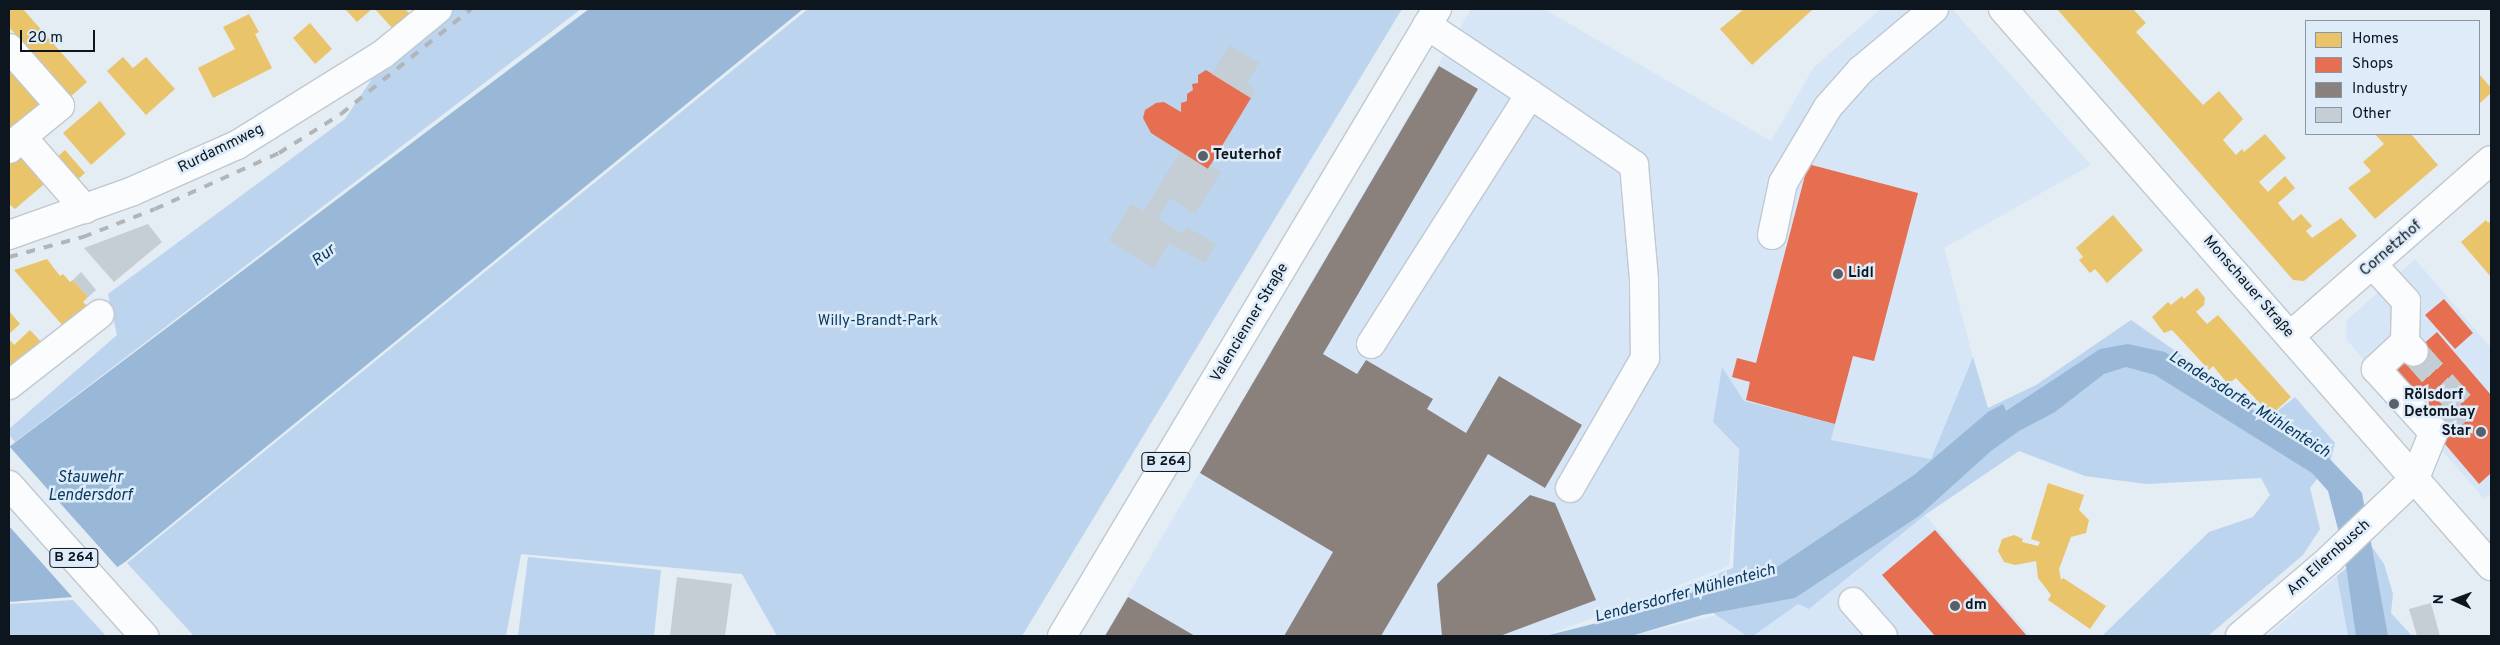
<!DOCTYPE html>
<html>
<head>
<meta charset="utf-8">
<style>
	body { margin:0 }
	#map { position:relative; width:2500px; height:645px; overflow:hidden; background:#e4ecf4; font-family:Overpass,sans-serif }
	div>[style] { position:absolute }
	.built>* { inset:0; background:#d7e6f7 }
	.green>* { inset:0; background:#bcd4ed }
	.water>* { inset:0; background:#99b8d7 }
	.pier>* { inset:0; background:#e4ecf4 }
	.homes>* { inset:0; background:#e9c46a }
	.shops>* { inset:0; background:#e76f51 }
	.industry>* { inset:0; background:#8a817c }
	.building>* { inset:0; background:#c5cdd5 }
	.minor-tunnel>* { height:28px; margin-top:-14px; transform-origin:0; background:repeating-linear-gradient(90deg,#c4ccd4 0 28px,transparent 0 42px) }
	.roads { filter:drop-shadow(1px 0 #c0c8d0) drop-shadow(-1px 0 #c0c8d0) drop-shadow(0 1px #c0c8d0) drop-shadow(0 -1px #c0c8d0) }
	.minor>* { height:28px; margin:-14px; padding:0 14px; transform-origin:14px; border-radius:14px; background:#fbfcfd }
	.major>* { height:28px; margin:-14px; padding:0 14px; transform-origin:14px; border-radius:14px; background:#fbfcfd }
	.rail>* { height:4px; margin-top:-2px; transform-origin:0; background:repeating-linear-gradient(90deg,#b2b4b7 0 9px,transparent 0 18px) }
	.dots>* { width:14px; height:14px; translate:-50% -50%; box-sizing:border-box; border:2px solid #deecfa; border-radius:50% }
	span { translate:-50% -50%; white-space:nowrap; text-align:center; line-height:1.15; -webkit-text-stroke:5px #deecfa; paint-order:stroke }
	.shield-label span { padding:1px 4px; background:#deecfa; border:1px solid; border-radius:4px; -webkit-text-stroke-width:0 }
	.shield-label { font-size:14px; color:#0d151e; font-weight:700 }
	.street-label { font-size:15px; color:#0d151e }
	.poi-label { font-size:15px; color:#0d151e; font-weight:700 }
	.left { translate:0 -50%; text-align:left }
	.right { translate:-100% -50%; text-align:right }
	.park-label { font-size:15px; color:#0e3b63 }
	.water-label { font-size:16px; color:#07365d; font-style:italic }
	.frame { position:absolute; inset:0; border:10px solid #0d151e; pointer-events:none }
	.legend { position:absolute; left:2305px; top:20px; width:175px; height:115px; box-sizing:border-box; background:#deecfa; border:1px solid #8a96a2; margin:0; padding:6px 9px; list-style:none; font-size:15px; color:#0d151e }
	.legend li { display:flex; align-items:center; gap:10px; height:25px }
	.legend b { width:25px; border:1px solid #8a96a2 }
	.north { position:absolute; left:2430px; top:575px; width:50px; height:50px; -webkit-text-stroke:4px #deecfa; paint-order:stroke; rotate:272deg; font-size:14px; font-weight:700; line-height:20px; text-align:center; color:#0d151e }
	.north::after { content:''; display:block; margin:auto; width:18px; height:22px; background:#0d151e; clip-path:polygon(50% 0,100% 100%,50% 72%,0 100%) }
	.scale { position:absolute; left:20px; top:30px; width:75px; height:22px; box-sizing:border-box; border:2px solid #0d151e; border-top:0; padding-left:6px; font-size:15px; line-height:18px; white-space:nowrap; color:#0d151e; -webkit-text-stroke:4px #deecfa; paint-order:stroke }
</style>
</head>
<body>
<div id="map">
	<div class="built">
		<i style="clip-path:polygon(1471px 9px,1544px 9px,1771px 141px,1814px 67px,1881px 9px,1952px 9px,2091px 165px,1944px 248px,1973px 357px,1931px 459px,1831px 440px,1834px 424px,1744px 401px,1722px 368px,1713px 422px,1739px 449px,1729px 566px,1545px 636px,1104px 636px)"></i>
		<i style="clip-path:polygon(2415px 259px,2491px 348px,2491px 493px,2484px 499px,2346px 339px,2347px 320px)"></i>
		<i style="clip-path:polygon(1925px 515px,2031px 636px,1753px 636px,1798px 604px,1809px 609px)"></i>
		<i style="clip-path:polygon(2337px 576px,2348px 636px,2267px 636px)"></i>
		<i style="clip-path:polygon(1717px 615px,1747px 636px,1631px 636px)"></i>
	</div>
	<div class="green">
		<i style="clip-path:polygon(448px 9px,581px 9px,15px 442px,9px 435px,9px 429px,117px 335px,108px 294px,345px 119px,386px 58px)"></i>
		<i style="clip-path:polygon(808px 9px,1402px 9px,1022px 636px,777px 636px,742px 574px,521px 554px,506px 636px,194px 636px,127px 563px)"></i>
		<i style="clip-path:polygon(2131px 320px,2270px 417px,2295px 397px,2335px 443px,2330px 462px,2310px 488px,2320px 529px,2303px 555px,2208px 636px,2102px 636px,2209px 532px,2253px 517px,2270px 495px,2261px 478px,2146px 484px,2085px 476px,2019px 451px,1925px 515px,1809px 609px,1798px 604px,1753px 636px,1747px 636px,1678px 589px,1733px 568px,1739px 449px,1713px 422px,1722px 367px,1744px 401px,1835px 424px,1831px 440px,1931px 459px,1973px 357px,1988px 408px,2036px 385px)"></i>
		<i style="clip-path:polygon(2372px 547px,2384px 564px,2393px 594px,2391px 613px,2412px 636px,2348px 636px,2337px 576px)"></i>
		<i style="clip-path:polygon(528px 557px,661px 570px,654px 636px,518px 636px)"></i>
		<i style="clip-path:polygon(73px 600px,106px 636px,9px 636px,9px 604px)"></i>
	</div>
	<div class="water">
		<i style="clip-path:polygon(589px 9px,803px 9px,125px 562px,72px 597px,9px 602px,9px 447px)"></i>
		<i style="clip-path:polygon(2128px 344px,2165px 352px,2263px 417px,2326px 455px,2362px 493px,2388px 636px,2356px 636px,2344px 552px,2328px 491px,2312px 473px,2155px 375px,2126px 367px,2104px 374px,2055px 412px,2019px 431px,1991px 451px,1919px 516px,1795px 598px,1702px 615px,1631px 636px,1545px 636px,1665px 606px,1692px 592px,1777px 567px,1914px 475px,1988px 412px,2003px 404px,2006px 411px,2100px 349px)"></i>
	</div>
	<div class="pier">
		<i style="clip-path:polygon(9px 446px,119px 569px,74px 599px,9px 526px)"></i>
	</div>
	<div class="homes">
		<i style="clip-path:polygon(9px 9px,23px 9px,87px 82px,70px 97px,9px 27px)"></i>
		<i style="clip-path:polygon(345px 9px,372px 9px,357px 22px)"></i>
		<i style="clip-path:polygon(375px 9px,405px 9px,412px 16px,393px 29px)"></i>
		<i style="clip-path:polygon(1744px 9px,1813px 9px,1752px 65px,1720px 29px)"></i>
		<i style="clip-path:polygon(2057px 9px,2133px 9px,2146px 23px,2136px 32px,2203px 105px,2219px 91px,2243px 119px,2223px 140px,2236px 155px,2242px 149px,2244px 152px,2265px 134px,2286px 158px,2259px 182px,2268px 192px,2285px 176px,2295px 188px,2278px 203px,2293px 221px,2301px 214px,2312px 226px,2306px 231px,2312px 238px,2341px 218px,2357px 236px,2304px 281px,2293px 280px)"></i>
		<i style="clip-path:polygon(249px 14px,259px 32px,255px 34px,272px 68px,213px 98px,198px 68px,235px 49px,223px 27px)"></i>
		<i style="clip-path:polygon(310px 23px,332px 49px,315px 64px,293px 38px)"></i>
		<i style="clip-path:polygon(123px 57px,133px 68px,146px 57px,175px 89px,146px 115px,107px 71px)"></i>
		<i style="clip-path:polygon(9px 71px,42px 108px,9px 137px)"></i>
		<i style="clip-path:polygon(2479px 74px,2491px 88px,2491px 93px,2479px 104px)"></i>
		<i style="clip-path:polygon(100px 101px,126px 134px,91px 165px,63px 133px)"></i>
		<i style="clip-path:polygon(2375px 134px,2411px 134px,2438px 165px,2375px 219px,2348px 188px,2371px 171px,2363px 162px,2384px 144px)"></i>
		<i style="clip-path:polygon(19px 146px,49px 180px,15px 209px,9px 204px,9px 155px)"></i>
		<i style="clip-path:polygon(65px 150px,85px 173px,75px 182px,55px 159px)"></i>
		<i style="clip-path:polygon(2113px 215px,2143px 250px,2107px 283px,2095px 269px,2090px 273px,2079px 260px,2083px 257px,2076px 248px)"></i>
		<i style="clip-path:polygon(2486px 220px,2488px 223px,2491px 220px,2491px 277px,2461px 242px)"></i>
		<i style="clip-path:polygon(47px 259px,60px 276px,63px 274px,70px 282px,73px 280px,88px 297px,83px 302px,87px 306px,63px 326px,14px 270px)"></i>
		<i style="clip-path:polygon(2197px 288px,2205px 298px,2204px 305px,2196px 312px,2207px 324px,2218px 315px,2291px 397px,2271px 415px,2236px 378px,2228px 384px,2213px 366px,2209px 370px,2172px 330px,2164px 333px,2152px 317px,2168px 302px,2171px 305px,2182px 296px,2184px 299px)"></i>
		<i style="clip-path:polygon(9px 311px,20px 324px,9px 334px)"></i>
		<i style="clip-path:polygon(30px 330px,43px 344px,9px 372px,9px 339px,14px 345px)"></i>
		<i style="clip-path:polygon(2048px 483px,2084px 495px,2079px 510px,2089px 520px,2086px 533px,2071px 537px,2059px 569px,2061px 580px,2063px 578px,2106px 606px,2090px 629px,2048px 600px,2051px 595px,2038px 578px,2036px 561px,2015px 565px,2004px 562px,1998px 551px,2002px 539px,2014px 535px,2023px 539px,2022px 542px,2038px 546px,2040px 542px,2031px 539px)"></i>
	</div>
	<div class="shops">
		<i style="clip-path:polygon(1206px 70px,1251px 98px,1208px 169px,1151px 133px,1143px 118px,1145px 110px,1156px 103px,1164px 102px,1181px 112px,1181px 103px,1187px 101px,1187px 94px,1193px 90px,1192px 84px,1198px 83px,1198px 75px)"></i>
		<i style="clip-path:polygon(1808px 164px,1918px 193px,1874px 361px,1853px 356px,1835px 424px,1746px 400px,1750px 382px,1732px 377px,1737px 358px,1756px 363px)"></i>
		<i style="clip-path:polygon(2444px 299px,2473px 333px,2455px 349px,2425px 315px)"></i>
		<i style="clip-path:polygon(2437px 332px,2491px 395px,2491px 473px,2479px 484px,2387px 376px)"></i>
		<i style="clip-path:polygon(1935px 530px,2027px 636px,1935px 636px,1882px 575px)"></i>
	</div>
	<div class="industry">
		<i style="clip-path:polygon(1439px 66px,1478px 89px,1323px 354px,1357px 374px,1366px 360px,1433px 399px,1427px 409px,1466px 433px,1499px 376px,1582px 425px,1545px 488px,1488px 454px,1381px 636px,1284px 636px,1333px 552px,1200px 473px)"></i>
		<i style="clip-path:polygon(1530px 495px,1555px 503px,1596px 600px,1500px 636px,1442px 636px,1437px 584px)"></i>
		<i style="clip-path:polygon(1128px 597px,1195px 636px,1105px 636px)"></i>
	</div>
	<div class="building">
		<i style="clip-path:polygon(1229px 45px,1259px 63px,1246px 84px,1256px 90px,1251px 98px,1212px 74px)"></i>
		<i style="clip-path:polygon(1180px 152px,1208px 169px,1210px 165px,1221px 172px,1195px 214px,1171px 198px,1158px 219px,1183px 234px,1187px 227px,1216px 244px,1205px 263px,1169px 243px,1154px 268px,1109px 241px,1131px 204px,1144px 211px)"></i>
		<i style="clip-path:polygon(148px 224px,162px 242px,114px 282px,84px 248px)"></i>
		<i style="clip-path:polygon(81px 272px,96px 290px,88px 297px,73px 280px)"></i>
		<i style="clip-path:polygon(677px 577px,732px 584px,725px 636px,670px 636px)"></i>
		<i style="clip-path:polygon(2431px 603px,2440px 636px,2417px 636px,2409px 609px)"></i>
	</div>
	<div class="minor-tunnel">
		<i style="left:2414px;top:352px;width:72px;rotate:48.4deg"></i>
		<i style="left:2462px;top:406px;width:38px;rotate:138deg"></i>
	</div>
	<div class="roads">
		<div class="minor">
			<i style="left:2003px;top:9px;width:741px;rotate:48.78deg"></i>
			<i style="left:9px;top:48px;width:77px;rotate:48.7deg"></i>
			<i style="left:60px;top:106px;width:49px;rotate:140.8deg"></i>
			<i style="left:1530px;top:94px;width:126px;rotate:34.3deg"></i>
			<i style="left:1634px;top:165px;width:115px;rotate:85deg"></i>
			<i style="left:1644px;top:280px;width:78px;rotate:89.3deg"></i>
			<i style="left:1645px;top:358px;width:150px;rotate:120deg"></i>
			<i style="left:9px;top:149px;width:18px;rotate:-43deg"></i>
			<i style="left:22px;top:137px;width:96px;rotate:48.8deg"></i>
			<i style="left:9px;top:235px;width:132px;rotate:-19.5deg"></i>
			<i style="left:133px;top:191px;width:114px;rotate:-23.9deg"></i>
			<i style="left:237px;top:145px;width:172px;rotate:-31.9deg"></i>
			<i style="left:383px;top:54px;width:71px;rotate:-39.3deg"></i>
			<i style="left:1772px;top:235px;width:53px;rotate:-78.1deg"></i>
			<i style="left:1783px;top:183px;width:88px;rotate:-59.4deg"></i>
			<i style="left:1828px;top:107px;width:50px;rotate:-48.3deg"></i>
			<i style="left:1861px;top:70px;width:95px;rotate:-39.9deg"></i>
			<i style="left:2373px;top:265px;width:49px;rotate:47.5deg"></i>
			<i style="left:2406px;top:301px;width:41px;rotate:91.4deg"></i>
			<i style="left:2405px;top:342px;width:13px;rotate:48deg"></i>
			<i style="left:2290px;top:336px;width:267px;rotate:-41.2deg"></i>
			<i style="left:2405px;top:342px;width:40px;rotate:137deg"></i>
			<i style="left:2376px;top:369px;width:85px;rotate:47.9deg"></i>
			<i style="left:1371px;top:344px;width:296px;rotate:-57.5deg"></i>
			<i style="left:1530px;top:94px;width:124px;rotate:-146.2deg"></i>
			<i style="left:9px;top:385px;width:115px;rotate:-38deg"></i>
			<i style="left:1853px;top:602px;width:45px;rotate:48.6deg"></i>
			<i style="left:2240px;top:636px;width:118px;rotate:-40.5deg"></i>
			<i style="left:2330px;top:559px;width:117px;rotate:-43.6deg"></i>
			<i style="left:2415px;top:478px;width:51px;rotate:-68deg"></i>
		</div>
		<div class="major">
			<i style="left:9px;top:485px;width:203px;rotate:48.2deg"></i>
			<i style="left:1062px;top:636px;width:731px;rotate:-59.12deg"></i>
		</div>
	</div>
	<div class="rail">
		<i style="left:9px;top:257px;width:77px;rotate:-15.1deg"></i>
		<i style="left:83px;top:237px;width:77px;rotate:-21.3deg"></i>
		<i style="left:155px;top:209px;width:136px;rotate:-24.3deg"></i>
		<i style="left:279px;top:153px;width:73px;rotate:-32.2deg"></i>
		<i style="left:341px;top:114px;width:167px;rotate:-38.9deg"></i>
	</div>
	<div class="dots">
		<i style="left:1203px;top:156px;background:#586069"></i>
		<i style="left:1838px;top:274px;background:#586069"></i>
		<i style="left:2394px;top:404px;background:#586069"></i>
		<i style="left:2481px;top:432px;background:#586069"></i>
		<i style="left:1955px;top:606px;background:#586069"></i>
	</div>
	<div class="shield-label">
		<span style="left:1166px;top:462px">B 264</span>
		<span style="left:74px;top:558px">B 264</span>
	</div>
	<div class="street-label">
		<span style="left:221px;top:149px;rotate:-26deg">Rurdammweg</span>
		<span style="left:2391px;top:249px;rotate:-41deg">Cornetzhof</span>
		<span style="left:2248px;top:287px;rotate:49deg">Monschauer Straße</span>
		<span style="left:1250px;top:323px;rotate:-59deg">Valencienner Straße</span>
		<span style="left:2329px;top:558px;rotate:-42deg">Am Ellernbusch</span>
	</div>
	<div class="poi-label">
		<span class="left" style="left:1213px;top:156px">Teuterhof</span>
		<span class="left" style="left:1848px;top:274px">Lidl</span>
		<span class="left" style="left:2404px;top:404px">Rölsdorf<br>Detombay</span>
		<span class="right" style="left:2471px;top:432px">Star</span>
		<span class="left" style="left:1965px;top:606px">dm</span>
	</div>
	<div class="park-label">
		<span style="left:878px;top:322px">Willy-Brandt-Park</span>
	</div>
	<div class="water-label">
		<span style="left:324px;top:256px;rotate:-38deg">Rur</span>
		<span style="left:2249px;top:405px;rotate:32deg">Lendersdorfer Mühlenteich</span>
		<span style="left:90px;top:487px">Stauwehr<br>Lendersdorf</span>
		<span style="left:1685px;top:594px;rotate:-15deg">Lendersdorfer Mühlenteich</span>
	</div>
	<div class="frame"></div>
	<ul class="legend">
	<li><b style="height:14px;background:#e9c46a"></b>Homes</li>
	<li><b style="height:14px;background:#e76f51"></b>Shops</li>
	<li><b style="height:14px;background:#8a817c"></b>Industry</li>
	<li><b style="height:14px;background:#c5cdd5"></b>Other</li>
	</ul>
	<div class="north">N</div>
	<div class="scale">20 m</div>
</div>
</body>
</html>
